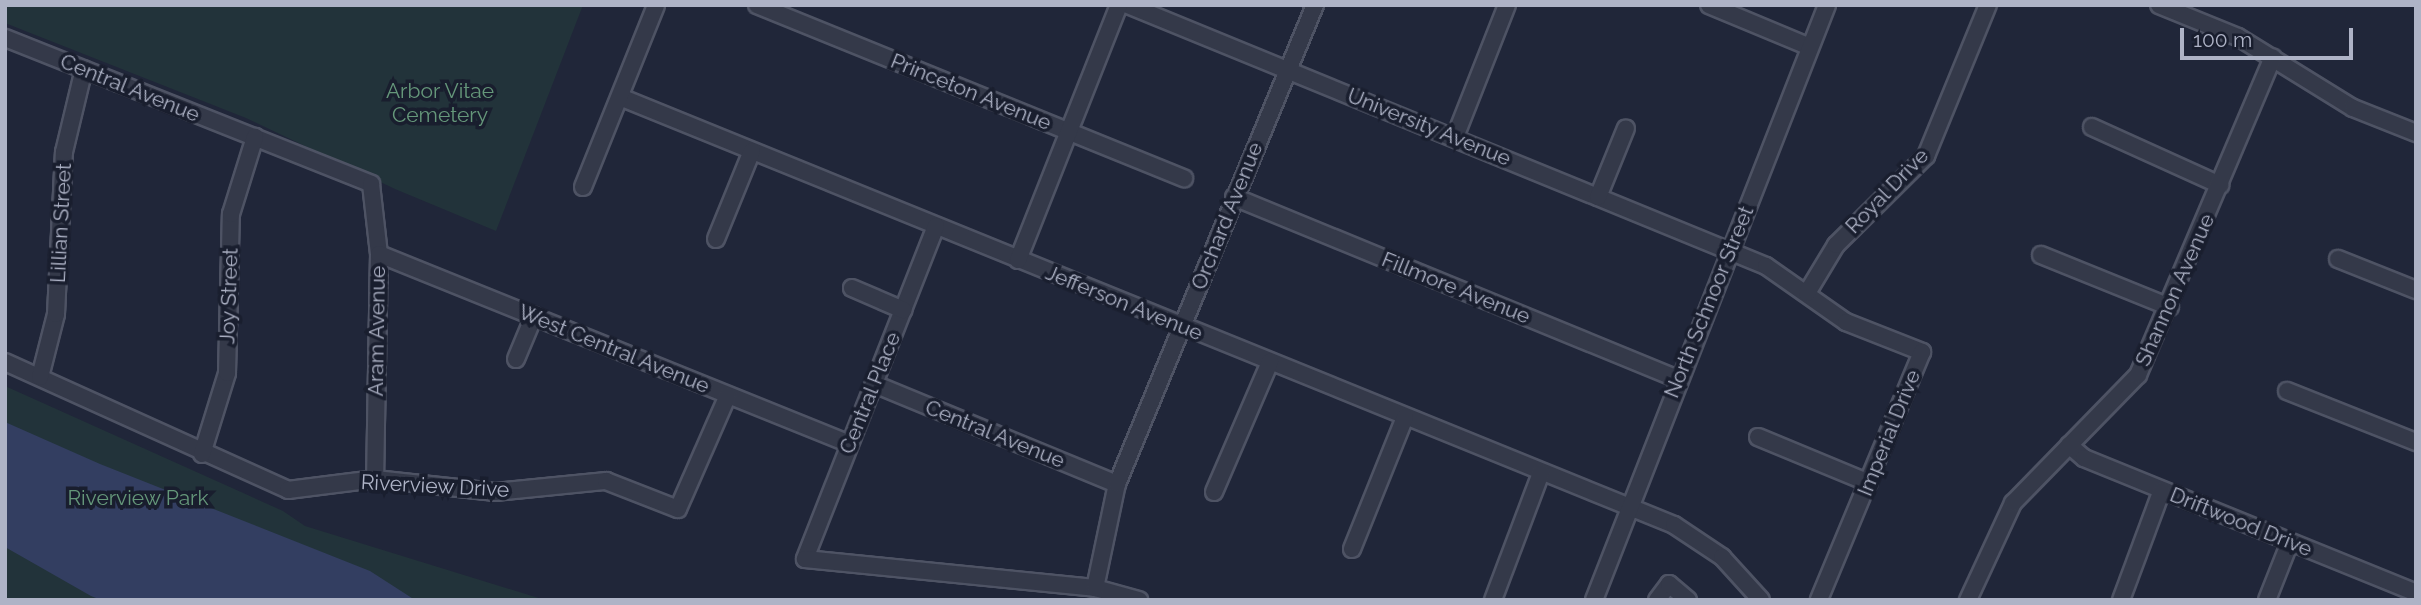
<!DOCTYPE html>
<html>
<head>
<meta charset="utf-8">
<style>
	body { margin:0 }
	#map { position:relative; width:2421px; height:605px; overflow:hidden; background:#202639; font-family:Raleway,sans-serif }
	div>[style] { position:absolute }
	.green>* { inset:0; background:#22333a }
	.water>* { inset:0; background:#333e61 }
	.roads { filter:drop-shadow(2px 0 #4e5364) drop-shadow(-2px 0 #4e5364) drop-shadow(0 2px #4e5364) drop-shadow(0 -2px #4e5364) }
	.minor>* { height:16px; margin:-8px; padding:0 8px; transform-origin:8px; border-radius:8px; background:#343949 }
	span { translate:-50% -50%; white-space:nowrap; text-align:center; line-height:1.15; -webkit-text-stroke:7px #191e2e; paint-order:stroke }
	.street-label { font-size:21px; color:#aeb3c6 }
	.park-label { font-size:21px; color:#65977a }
	.frame { position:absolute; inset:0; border:7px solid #aeb3c6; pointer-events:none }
	.scale { position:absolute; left:2180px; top:28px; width:173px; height:32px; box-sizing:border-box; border:4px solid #aeb3c6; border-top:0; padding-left:9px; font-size:21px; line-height:24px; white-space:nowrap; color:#aeb3c6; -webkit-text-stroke:5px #191e2e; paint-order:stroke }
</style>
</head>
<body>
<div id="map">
	<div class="green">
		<i style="clip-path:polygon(5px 5px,583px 5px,496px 231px,395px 189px,246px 118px,5px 23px)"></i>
		<i style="clip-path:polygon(5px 386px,283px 511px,305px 526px,545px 600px,5px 600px)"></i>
	</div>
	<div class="water">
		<i style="clip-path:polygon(5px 422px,100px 464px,370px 571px,415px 600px,101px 600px,91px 596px,5px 547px)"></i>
	</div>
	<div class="roads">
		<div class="minor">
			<i style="left:757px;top:5px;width:461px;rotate:22.1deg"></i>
			<i style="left:1128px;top:5px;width:689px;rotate:22.25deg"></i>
			<i style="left:1766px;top:266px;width:98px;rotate:35deg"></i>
			<i style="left:1846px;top:322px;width:82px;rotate:21.5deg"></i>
			<i style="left:1922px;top:352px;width:269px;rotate:112.6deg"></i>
			<i style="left:1709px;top:5px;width:109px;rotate:22.6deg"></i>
			<i style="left:2159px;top:5px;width:85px;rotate:22.1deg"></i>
			<i style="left:2238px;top:37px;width:135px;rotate:31.7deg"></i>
			<i style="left:2353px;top:108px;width:68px;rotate:21.6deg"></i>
			<i style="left:5px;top:38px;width:394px;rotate:21.7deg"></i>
			<i style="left:371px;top:184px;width:70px;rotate:83.5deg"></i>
			<i style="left:379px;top:254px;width:225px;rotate:91deg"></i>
			<i style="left:620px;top:97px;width:1138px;rotate:22.1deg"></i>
			<i style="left:1674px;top:525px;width:58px;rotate:33.7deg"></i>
			<i style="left:1722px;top:557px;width:58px;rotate:47.8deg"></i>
			<i style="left:2092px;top:127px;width:141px;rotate:24.4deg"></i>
			<i style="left:1455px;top:137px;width:142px;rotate:-68.5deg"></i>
			<i style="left:583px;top:187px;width:196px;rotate:-68.1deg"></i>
			<i style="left:1234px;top:197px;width:480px;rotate:22.3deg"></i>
			<i style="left:1598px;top:197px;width:74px;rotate:-67.9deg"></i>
			<i style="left:936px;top:226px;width:358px;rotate:111.5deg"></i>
			<i style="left:805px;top:559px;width:291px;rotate:5.7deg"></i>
			<i style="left:1095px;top:588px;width:46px;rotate:15.3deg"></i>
			<i style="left:716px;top:239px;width:95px;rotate:-67.8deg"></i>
			<i style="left:379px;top:254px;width:508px;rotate:21.97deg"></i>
			<i style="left:2041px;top:255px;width:139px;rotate:22deg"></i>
			<i style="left:2338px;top:259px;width:84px;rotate:21.7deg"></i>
			<i style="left:1018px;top:260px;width:274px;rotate:-68.4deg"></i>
			<i style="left:852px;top:288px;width:56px;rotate:23.3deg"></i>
			<i style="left:1807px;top:293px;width:56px;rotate:-58.9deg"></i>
			<i style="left:1836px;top:245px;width:127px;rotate:-44.7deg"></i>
			<i style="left:1926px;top:156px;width:163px;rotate:-67.7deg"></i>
			<i style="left:516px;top:359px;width:47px;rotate:-67.3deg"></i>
			<i style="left:5px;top:362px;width:311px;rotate:24.3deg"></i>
			<i style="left:288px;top:490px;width:88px;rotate:-7.2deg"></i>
			<i style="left:375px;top:479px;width:121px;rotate:6.2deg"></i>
			<i style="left:495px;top:492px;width:112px;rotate:-5.7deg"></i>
			<i style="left:606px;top:481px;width:77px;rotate:21.3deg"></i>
			<i style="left:678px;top:509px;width:124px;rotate:-66.3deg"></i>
			<i style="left:40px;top:377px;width:65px;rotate:-75.7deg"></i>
			<i style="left:56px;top:314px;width:162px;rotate:-87.2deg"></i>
			<i style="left:64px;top:152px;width:85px;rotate:-76.5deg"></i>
			<i style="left:874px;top:384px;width:263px;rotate:22.4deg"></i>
			<i style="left:2287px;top:391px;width:139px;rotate:21.6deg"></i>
			<i style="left:1758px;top:437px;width:120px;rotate:22.5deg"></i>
			<i style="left:2069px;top:445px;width:20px;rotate:41deg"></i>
			<i style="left:2084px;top:458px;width:358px;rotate:22.1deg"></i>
			<i style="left:202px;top:454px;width:85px;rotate:-72.8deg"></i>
			<i style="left:227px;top:373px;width:159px;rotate:-88.6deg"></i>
			<i style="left:231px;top:214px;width:81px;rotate:-72.7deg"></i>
			<i style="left:1214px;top:492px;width:142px;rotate:-66.7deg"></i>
			<i style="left:1352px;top:549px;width:142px;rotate:-68.1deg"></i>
			<i style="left:1095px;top:588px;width:106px;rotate:-78.1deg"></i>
			<i style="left:1117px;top:484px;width:518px;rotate:-67.54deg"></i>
			<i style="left:1493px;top:600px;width:136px;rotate:-69.3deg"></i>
			<i style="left:1594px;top:600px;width:639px;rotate:-68.61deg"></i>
			<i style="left:1657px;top:600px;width:20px;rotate:-53deg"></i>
			<i style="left:1669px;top:584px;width:25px;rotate:40deg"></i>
			<i style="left:1968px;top:600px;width:107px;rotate:-65.1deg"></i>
			<i style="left:2013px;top:503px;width:179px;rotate:-45.7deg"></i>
			<i style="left:2138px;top:375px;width:345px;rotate:-67deg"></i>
			<i style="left:2121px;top:600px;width:117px;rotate:-69.6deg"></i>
			<i style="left:2267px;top:600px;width:62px;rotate:-68.4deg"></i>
		</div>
	</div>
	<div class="street-label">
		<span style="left:130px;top:88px;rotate:22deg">Central Avenue</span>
		<span style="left:971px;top:92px;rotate:22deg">Princeton Avenue</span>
		<span style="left:1429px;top:127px;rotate:22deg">University Avenue</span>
		<span style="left:1887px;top:191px;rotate:-46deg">Royal Drive</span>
		<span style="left:1227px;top:216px;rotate:-68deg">Orchard Avenue</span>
		<span style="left:61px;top:223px;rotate:-87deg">Lillian Street</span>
		<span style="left:1456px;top:288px;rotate:22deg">Fillmore Avenue</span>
		<span style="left:2175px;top:290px;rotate:-66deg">Shannon Avenue</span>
		<span style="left:229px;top:296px;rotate:-88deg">Joy Street</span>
		<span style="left:1709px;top:302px;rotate:-68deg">North Schnoor Street</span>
		<span style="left:1124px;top:303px;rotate:22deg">Jefferson Avenue</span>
		<span style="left:377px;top:331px;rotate:-89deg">Aram Avenue</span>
		<span style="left:614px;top:349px;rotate:22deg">West Central Avenue</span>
		<span style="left:870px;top:393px;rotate:-68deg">Central Place</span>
		<span style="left:1889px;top:433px;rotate:-68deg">Imperial Drive</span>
		<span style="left:995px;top:434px;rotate:22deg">Central Avenue</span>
		<span style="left:435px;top:486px;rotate:3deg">Riverview Drive</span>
		<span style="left:2241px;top:522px;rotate:22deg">Driftwood Drive</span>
	</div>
	<div class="park-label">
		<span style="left:440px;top:103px">Arbor Vitae<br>Cemetery</span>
		<span style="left:138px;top:498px">Riverview Park</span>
	</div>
	<div class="frame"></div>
	<div class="scale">100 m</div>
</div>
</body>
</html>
